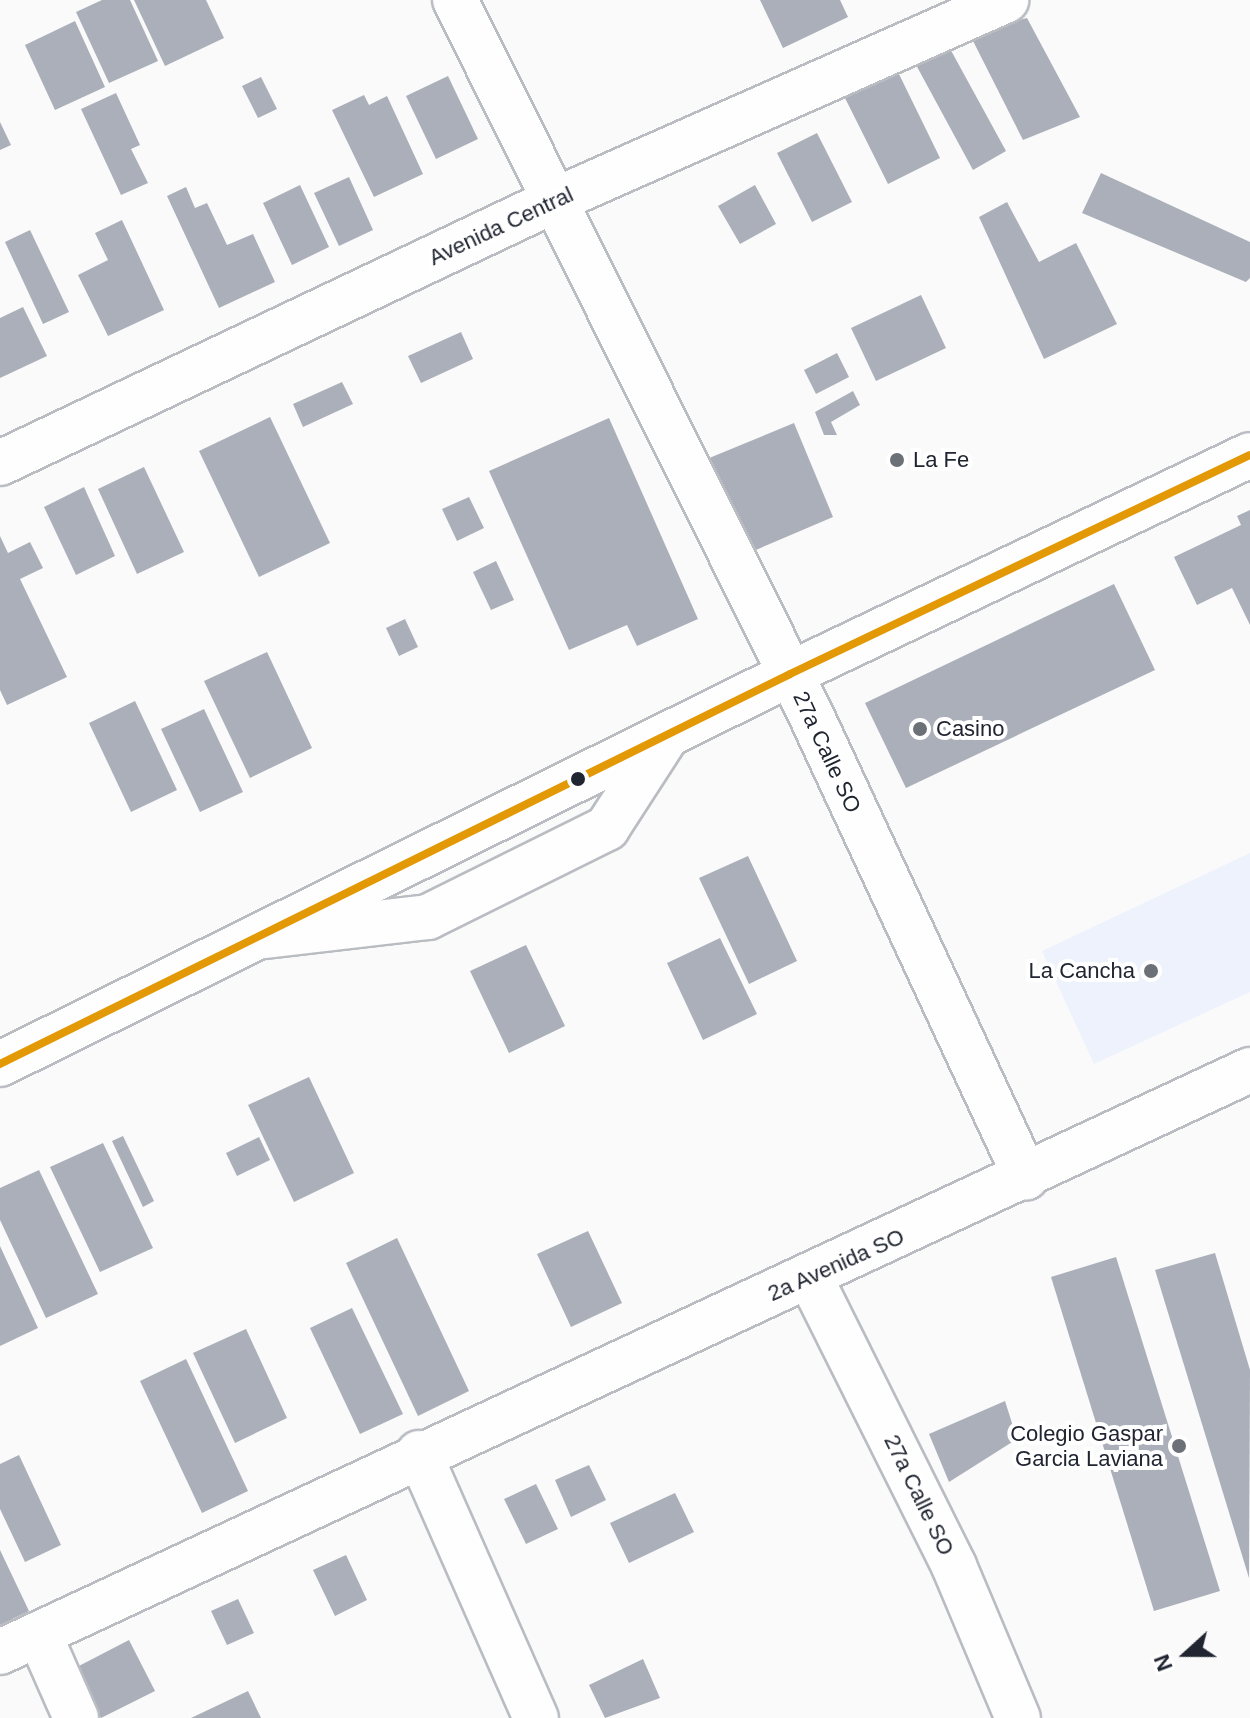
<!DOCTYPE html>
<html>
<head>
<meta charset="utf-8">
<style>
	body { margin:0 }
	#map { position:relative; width:1250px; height:1718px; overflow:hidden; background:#fafafa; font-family:Arial,sans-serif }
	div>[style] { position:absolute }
	.green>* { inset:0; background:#edf2fc }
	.building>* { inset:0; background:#aaafb9 }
	.roads { filter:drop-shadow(2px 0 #b9bcc1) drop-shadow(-2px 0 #b9bcc1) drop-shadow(0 2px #b9bcc1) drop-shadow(0 -2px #b9bcc1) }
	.minor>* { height:44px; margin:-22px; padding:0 22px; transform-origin:22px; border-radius:22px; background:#fefefe }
	.highway>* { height:44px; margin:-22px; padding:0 22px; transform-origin:22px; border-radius:22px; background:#fefefe }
	.bus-1>* { height:8px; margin:-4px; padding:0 4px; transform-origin:4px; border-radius:4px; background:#e29905 }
	.dots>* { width:22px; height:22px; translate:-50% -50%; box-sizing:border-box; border:4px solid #fff; border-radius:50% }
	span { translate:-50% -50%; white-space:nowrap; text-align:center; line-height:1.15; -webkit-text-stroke:8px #fff; paint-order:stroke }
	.street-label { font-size:22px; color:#202531 }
	.poi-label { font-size:22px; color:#202531 }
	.left { translate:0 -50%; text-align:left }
	.right { translate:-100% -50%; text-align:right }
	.north { position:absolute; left:1146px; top:1614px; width:80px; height:80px; -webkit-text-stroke:6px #fff; paint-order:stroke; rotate:249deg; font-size:22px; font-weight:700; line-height:32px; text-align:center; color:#202531 }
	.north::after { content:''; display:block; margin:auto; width:28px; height:36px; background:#202531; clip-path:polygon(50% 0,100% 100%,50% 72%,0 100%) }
</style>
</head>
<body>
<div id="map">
	<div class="green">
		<i style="clip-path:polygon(1250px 853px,1250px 992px,1094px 1064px,1042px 951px)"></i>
	</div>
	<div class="building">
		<i style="clip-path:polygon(102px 0,130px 0,158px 61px,109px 83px,76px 12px)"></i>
		<i style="clip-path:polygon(134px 0,206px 0,224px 38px,165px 66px)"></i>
		<i style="clip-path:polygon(760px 0,840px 0,848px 17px,783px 48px)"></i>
		<i style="clip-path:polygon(1027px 18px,1080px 117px,1023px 140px,969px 33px)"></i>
		<i style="clip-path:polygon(75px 21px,105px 87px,55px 110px,25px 45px)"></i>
		<i style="clip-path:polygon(948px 45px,1006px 151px,973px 170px,915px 63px)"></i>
		<i style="clip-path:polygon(896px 68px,940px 158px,888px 184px,843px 94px)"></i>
		<i style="clip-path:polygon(448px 76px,478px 139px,436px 159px,406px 96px)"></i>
		<i style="clip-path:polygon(261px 77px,277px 109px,258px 118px,242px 86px)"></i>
		<i style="clip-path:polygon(116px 93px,140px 145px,131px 149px,148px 183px,121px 195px,81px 109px)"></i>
		<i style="clip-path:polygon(364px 95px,369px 105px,387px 96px,423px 174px,374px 197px,332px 110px)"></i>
		<i style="clip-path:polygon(0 122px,11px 145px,0 150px)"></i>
		<i style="clip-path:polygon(817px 133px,852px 202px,812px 222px,777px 153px)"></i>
		<i style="clip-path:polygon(1101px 173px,1250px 242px,1250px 278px,1246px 282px,1082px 213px)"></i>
		<i style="clip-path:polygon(349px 177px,373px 230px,339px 246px,314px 193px)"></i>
		<i style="clip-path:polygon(300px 185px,329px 247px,292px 265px,263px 203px)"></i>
		<i style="clip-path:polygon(755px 185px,776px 224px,740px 244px,718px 206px)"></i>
		<i style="clip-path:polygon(186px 187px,195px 208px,207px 203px,227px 245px,253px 234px,275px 282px,219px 308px,167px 196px)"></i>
		<i style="clip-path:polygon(1007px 202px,1039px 262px,1076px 243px,1117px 324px,1044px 359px,979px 217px)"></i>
		<i style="clip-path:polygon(122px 220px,164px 310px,108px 336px,78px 275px,108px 260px,95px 233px)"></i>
		<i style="clip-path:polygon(30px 230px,69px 312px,43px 324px,5px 242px)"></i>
		<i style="clip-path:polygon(921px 295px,946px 348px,876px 381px,851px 328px)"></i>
		<i style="clip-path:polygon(23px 307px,47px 356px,0 378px,0 318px)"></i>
		<i style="clip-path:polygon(461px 332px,473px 359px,421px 383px,408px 356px)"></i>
		<i style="clip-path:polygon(837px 353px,849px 377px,816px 394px,804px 370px)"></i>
		<i style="clip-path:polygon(342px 382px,353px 404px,303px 427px,293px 404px)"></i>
		<i style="clip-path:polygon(853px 391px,860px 405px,831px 422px,837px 435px,824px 435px,815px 412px)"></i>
		<i style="clip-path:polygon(270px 417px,330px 543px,259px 577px,199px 451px)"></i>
		<i style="clip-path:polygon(609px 418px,698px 619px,637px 646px,627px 625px,569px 650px,489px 471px)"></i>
		<i style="clip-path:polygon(794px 423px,833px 517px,744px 555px,702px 461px)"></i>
		<i style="clip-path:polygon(144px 467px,184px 552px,137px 574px,98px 489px)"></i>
		<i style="clip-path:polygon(84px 487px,115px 556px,76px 575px,44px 507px)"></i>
		<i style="clip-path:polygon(469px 497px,484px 528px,457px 541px,442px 509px)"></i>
		<i style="clip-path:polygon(1250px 510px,1250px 625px,1232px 588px,1197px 605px,1174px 557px,1241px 525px,1237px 516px)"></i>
		<i style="clip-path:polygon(0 536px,8px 553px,30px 542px,43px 568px,20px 579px,67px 677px,7px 705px,0 690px)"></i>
		<i style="clip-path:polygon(496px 561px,514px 600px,491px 610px,473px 572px)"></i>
		<i style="clip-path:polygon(1114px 584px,1155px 670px,906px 788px,865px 703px)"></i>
		<i style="clip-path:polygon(405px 619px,418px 647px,399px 656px,386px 628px)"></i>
		<i style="clip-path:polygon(267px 652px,312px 748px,250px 778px,204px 681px)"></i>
		<i style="clip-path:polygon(135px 701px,177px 790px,131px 812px,89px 723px)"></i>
		<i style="clip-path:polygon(204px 709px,243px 792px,200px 812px,161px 729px)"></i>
		<i style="clip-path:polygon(748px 856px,797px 961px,749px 984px,699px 878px)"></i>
		<i style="clip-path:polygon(720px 938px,757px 1014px,703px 1040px,667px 963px)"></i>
		<i style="clip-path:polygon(526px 945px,565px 1026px,509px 1053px,470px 971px)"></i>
		<i style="clip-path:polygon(309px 1077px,354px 1173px,294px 1202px,248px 1105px)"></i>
		<i style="clip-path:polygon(123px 1136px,154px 1201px,143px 1207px,112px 1141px)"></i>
		<i style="clip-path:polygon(259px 1137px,270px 1160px,237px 1176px,226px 1153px)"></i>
		<i style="clip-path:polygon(103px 1143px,153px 1248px,100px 1272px,50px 1167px)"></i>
		<i style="clip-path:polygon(39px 1170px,98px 1294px,46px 1318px,0 1220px,0 1188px)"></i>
		<i style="clip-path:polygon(588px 1231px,622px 1303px,571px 1327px,537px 1254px)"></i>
		<i style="clip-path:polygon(397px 1238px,469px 1391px,418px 1416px,346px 1263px)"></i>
		<i style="clip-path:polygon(0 1246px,38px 1328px,0 1346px)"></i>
		<i style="clip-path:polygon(1215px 1253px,1250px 1370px,1249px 1578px,1155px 1270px)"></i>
		<i style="clip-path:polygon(1116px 1257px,1220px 1591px,1154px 1611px,1051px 1277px)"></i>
		<i style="clip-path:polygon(352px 1308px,403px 1414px,360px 1434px,310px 1328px)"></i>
		<i style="clip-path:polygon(246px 1329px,287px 1418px,235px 1443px,193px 1353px)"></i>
		<i style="clip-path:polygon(186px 1359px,248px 1491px,202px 1513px,140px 1381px)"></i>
		<i style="clip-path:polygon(1005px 1401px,1017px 1439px,949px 1482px,929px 1434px)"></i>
		<i style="clip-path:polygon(19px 1455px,61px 1545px,25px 1562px,0 1509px,0 1464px)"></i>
		<i style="clip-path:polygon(589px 1465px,606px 1500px,571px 1517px,555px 1480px)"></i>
		<i style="clip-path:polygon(536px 1484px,558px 1529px,526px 1544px,504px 1499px)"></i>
		<i style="clip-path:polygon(675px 1493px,694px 1532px,629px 1563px,610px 1523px)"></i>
		<i style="clip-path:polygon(0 1550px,29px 1611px,0 1625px)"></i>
		<i style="clip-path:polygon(346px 1555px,367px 1600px,335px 1616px,313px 1570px)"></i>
		<i style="clip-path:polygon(238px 1599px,254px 1633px,227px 1645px,211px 1611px)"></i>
		<i style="clip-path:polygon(129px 1640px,155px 1691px,101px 1718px,75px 1668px)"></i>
		<i style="clip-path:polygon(643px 1659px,660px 1698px,605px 1718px,589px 1685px)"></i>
		<i style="clip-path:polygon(248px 1691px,261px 1718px,191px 1718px)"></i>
	</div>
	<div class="roads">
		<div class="minor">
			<i style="left:455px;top:0;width:799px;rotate:63.53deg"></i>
			<i style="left:811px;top:715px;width:510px;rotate:65.09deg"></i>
			<i style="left:0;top:463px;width:610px;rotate:-25.35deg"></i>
			<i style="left:551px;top:202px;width:498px;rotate:-23.9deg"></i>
			<i style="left:264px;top:936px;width:165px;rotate:-6.6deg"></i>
			<i style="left:428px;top:917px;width:200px;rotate:-26.4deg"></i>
			<i style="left:607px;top:828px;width:105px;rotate:-57.1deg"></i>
			<i style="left:810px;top:1277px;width:323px;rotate:63.5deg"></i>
			<i style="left:954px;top:1566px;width:165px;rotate:67.2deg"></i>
			<i style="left:419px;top:1453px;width:290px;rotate:66.2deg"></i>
			<i style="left:39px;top:1634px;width:92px;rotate:66.2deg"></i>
			<i style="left:0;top:1652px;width:1379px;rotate:-24.97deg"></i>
		</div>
		<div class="highway">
			<i style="left:0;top:1064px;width:881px;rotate:-26.27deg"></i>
			<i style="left:790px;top:674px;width:509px;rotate:-25.46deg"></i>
		</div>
	</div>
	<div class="bus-1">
		<i style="left:0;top:1064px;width:881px;rotate:-26.27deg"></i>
		<i style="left:790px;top:674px;width:509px;rotate:-25.46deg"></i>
	</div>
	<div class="dots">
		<i style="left:897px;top:460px;background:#6c7077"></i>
		<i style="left:920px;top:729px;background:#6c7077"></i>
		<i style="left:578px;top:779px;background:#202531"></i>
		<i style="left:1151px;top:971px;background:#6c7077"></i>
		<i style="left:1179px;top:1446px;background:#6c7077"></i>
	</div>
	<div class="street-label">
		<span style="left:501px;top:226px;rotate:-25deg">Avenida Central</span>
		<span style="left:827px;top:752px;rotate:65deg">27a Calle SO</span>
		<span style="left:836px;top:1265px;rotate:-24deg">2a Avenida SO</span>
		<span style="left:919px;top:1495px;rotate:64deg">27a Calle SO</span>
	</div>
	<div class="poi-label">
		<span class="left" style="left:913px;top:460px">La Fe</span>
		<span class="left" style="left:936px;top:729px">Casino</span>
		<span class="right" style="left:1135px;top:971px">La Cancha</span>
		<span class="right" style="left:1163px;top:1446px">Colegio Gaspar<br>Garcia Laviana</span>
	</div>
	<div class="north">N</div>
</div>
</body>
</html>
